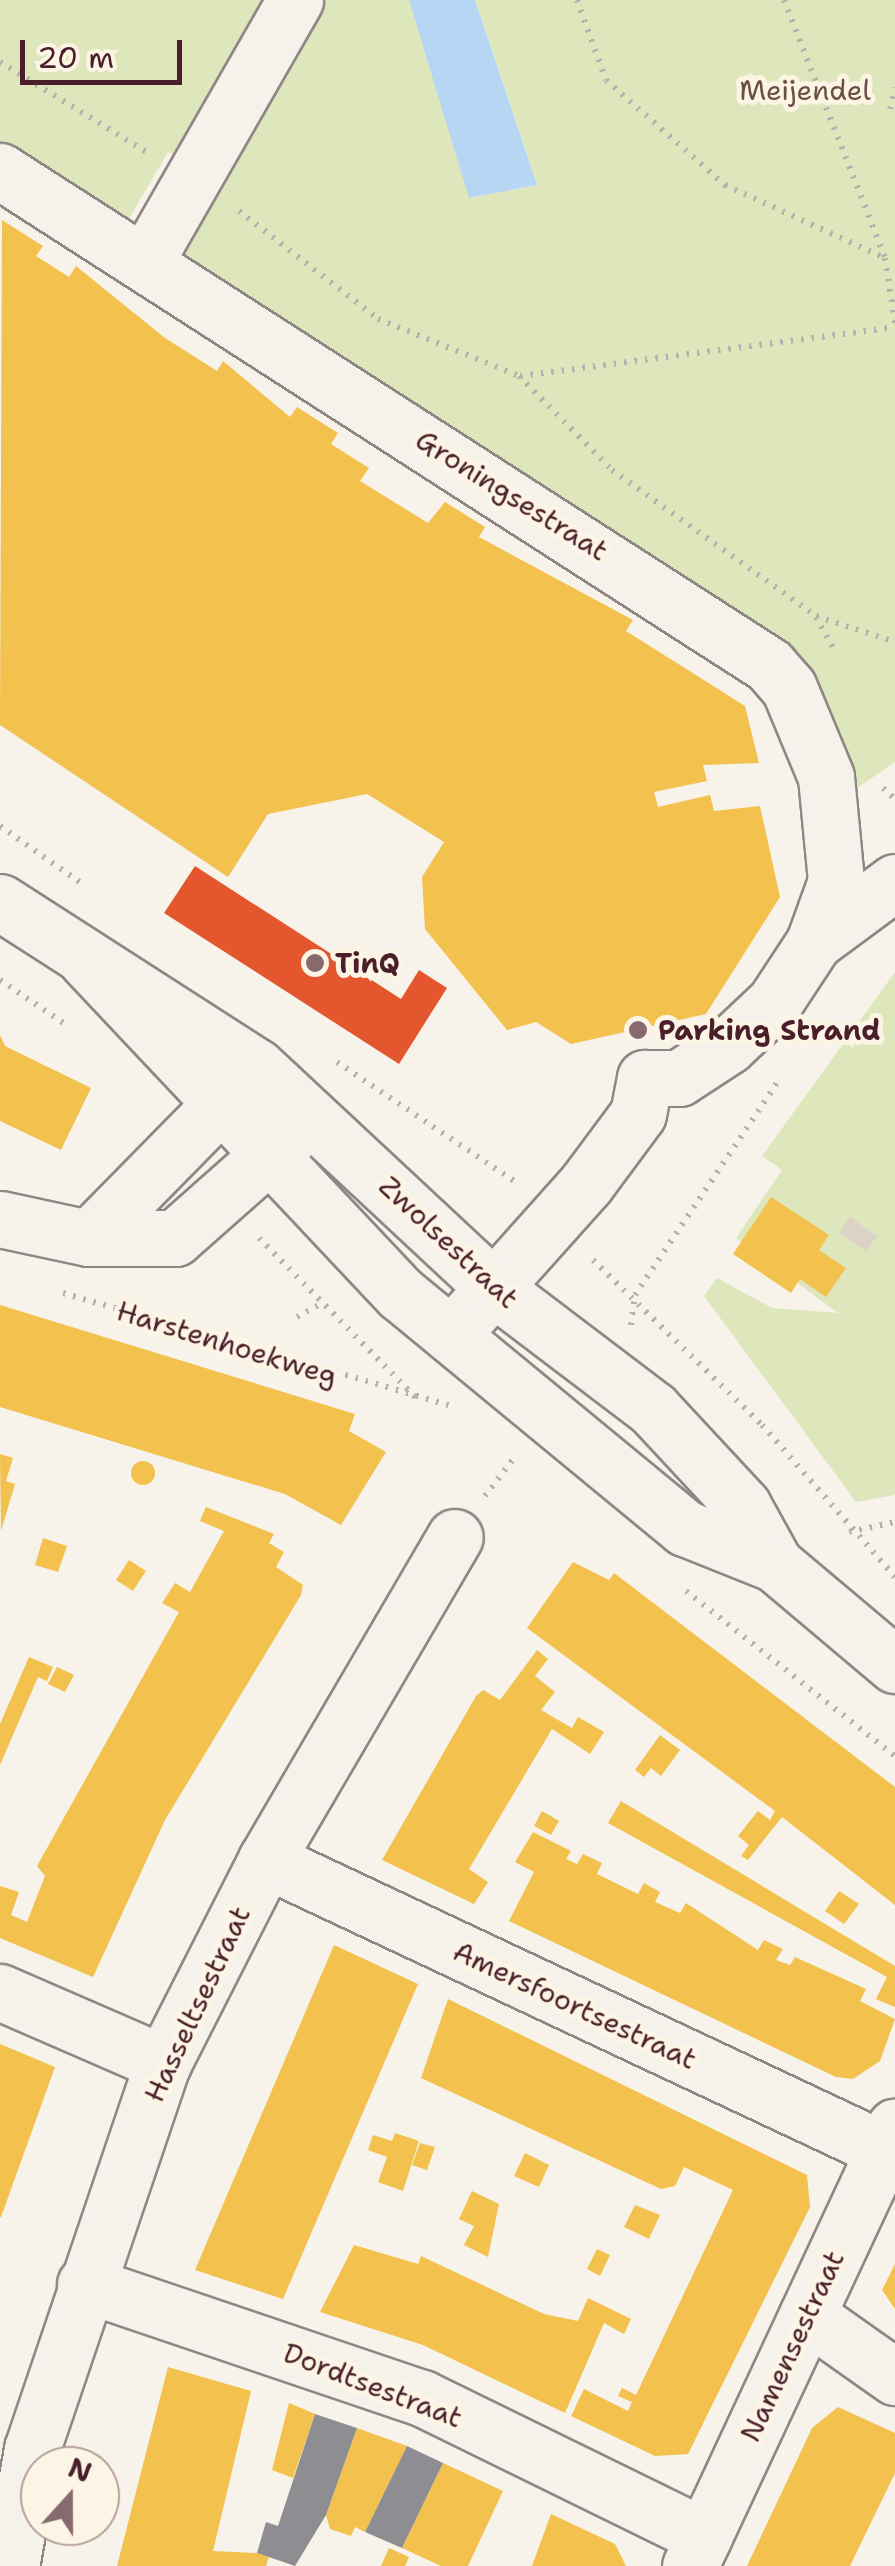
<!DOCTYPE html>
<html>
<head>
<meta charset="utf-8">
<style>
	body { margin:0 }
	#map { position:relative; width:895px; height:2566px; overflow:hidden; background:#f7f3ea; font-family:"Shantell Sans",sans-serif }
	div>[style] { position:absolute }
	.green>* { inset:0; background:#dde7bb }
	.water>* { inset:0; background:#b7d6f3 }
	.homes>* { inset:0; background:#f2c14e }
	.round { border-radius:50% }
	.shops>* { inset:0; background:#e4572e }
	.industry>* { inset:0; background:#8d8d92 }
	.building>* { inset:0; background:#dcd3c6 }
	.path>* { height:6px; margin-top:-3px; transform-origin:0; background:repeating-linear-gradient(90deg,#b8b1ae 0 2.5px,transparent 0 10.5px) }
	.roads { filter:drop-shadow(2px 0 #908684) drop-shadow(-2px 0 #908684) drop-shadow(0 2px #908684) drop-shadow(0 -2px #908684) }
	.minor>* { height:55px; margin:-27.5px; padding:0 27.5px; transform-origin:27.5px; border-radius:27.5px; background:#f5f2ec }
	.major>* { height:55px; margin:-27.5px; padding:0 27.5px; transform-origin:27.5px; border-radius:27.5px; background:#f5f2ec }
	.dots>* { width:28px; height:28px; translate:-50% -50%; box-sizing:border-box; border:5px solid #fcf5e5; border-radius:50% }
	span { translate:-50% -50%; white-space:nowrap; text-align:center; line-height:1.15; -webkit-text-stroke:10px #fcf5e5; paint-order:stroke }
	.park-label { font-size:28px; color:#6a4f45 }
	.street-label { font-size:28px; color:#4a1f2b }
	.poi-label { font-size:28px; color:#4a1f2b; font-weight:700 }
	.left { translate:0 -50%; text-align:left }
	.north { position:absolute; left:20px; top:2446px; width:100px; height:100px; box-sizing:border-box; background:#fcf5e5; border:2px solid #b59f9b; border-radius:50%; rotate:21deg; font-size:28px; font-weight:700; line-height:40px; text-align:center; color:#4a1f2b }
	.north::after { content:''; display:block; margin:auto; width:35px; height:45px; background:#87696e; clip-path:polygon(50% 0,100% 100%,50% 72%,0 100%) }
	.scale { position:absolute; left:20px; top:40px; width:162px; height:45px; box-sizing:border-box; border:5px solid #4a1f2b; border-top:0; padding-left:12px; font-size:30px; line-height:35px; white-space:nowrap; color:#4a1f2b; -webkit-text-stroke:8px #fcf5e5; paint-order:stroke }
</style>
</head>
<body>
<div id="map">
	<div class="green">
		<i style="clip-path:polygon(0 0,409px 0,470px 198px,537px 185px,475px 0,895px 0,895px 762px,850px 793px,807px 679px,173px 250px,217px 185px,168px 152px,127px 222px,0 143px)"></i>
		<i style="clip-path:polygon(895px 972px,895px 1495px,856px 1502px,704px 1296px,717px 1278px,772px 1308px,838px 1313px,736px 1238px,782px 1170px,762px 1156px)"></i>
	</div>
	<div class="water">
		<i style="clip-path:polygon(409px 0,475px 0,537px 185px,469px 198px)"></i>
	</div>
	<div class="homes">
		<i style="clip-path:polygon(2px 220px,43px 246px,36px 256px,69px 277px,76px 266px,165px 338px,217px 371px,223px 361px,290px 417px,297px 407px,338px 433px,331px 444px,369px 468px,360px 481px,428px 523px,445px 502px,485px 527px,479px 537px,633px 620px,626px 631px,745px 706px,759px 763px,703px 765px,707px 781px,654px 792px,658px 807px,710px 795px,714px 811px,760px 806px,780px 897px,706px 1014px,571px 1044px,536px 1022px,507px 1030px,425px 929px,422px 877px,444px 842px,367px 794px,268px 814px,228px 877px,0 725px)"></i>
		<i style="clip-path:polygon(0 1035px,5px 1046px,91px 1088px,61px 1150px,0 1121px)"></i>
		<i style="clip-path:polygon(771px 1197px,829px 1235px,819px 1250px,846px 1268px,826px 1297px,800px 1279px,791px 1293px,733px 1254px)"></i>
		<i style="clip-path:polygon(0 1305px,355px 1414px,349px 1431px,386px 1452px,341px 1525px,285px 1494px,0 1407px)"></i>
		<i style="clip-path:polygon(0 1454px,13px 1458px,6px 1481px,15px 1484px,1px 1531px)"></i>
		<i class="round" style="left:131px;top:1461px;width:24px;height:24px"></i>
		<i style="clip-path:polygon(206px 1507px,274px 1534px,269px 1543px,284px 1552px,276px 1567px,303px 1585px,301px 1595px,165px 1820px,93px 1977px,0 1938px,0 1886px,19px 1892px,11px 1915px,27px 1922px,45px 1876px,37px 1866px,179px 1612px,162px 1603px,175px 1583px,190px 1592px,224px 1531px,200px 1521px)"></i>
		<i style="clip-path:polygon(43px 1538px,67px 1546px,58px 1572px,35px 1565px)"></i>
		<i style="clip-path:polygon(129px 1560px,146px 1571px,133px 1591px,116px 1580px)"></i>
		<i style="clip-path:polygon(573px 1562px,609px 1580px,614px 1573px,895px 1787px,895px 1905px,782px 1817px,748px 1860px,741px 1856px,749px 1845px,738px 1836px,758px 1811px,770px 1820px,775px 1811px,527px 1628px)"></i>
		<i style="clip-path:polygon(537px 1650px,548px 1659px,535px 1676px,555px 1692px,541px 1710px,572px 1728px,578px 1717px,604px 1732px,590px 1754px,552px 1729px,469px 1869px,488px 1882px,474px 1904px,382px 1860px,476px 1696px,483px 1690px,500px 1700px)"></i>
		<i style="clip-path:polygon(29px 1657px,53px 1667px,47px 1681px,38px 1677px,0 1765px,0 1724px)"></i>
		<i style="clip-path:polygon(57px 1667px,74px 1675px,65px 1692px,48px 1684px)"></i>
		<i style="clip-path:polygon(660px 1735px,680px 1750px,661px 1776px,651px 1768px,644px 1777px,635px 1770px)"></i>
		<i style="clip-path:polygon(621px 1801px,895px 1966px,895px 2007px,876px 1999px,887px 1977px,608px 1823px)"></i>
		<i style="clip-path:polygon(542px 1811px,559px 1821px,551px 1835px,534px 1826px)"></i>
		<i style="clip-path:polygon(533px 1832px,571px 1851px,566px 1859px,577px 1864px,583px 1854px,602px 1863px,597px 1874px,638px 1894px,644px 1883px,660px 1892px,655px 1902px,680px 1913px,686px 1903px,758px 1950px,764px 1940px,783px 1949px,776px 1960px,790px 1965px,795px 1957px,866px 1989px,860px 2001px,895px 2019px,880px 2061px,853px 2079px,836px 2077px,509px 1921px,534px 1872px,515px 1862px)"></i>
		<i style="clip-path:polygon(839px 1891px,859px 1904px,844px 1924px,825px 1911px)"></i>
		<i style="clip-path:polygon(334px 1945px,418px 1984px,283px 2299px,195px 2270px)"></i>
		<i style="clip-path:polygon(448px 1999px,807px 2175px,810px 2207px,688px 2454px,655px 2456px,571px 2416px,584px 2389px,628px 2411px,632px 2402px,618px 2396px,622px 2388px,636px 2395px,733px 2190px,684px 2167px,675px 2186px,661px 2189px,421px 2078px)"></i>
		<i style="clip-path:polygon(0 2044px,55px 2067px,1px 2217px,0 2217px)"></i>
		<i style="clip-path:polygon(395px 2133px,419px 2141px,403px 2191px,378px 2182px,387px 2157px,368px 2150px,373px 2135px,392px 2141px)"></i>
		<i style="clip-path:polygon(420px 2143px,435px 2147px,427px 2170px,412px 2165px)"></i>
		<i style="clip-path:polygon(525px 2153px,549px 2165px,539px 2187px,514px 2176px)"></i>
		<i style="clip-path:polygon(472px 2191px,499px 2204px,488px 2257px,464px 2245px,474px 2226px,459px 2219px)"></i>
		<i style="clip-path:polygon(635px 2205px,660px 2215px,649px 2239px,624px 2227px)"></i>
		<i style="clip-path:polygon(354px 2245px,418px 2264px,421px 2256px,544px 2314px,578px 2321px,588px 2298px,631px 2319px,624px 2334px,604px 2323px,565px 2413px,423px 2345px,320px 2312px)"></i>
		<i style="clip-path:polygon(597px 2249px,610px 2255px,600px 2276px,587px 2269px)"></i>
		<i style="clip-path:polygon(895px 2264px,895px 2309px,882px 2290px)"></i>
		<i style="clip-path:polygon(168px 2367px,251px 2391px,213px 2551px,257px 2553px,269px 2557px,266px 2566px,117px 2566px)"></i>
		<i style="clip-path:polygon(289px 2403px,315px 2414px,293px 2478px,272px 2470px)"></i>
		<i style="clip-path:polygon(838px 2407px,895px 2433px,895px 2473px,850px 2566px,747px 2566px,812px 2428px)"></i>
		<i style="clip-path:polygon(357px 2428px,407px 2446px,365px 2532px,355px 2527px,351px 2536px,330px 2529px,326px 2515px)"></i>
		<i style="clip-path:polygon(443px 2463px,503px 2491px,468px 2566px,441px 2566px,402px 2548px)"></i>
		<i style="clip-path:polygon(551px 2514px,615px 2544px,626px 2566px,532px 2566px)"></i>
		<i style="clip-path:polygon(389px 2548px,409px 2557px,405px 2566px,381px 2566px)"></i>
	</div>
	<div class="shops">
		<i style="clip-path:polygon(195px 866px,401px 999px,419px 970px,447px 988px,399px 1064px,164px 913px)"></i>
	</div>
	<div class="industry">
		<i style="clip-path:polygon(315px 2414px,357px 2428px,326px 2515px,295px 2566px,257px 2553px,266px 2522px,278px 2526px)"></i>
		<i style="clip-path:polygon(407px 2446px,443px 2463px,402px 2548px,365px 2532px)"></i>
	</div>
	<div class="building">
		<i style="clip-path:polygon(850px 1217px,877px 1236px,866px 1251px,839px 1233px)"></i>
	</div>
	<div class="path">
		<i style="left:577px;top:0;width:85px;rotate:70.1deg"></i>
		<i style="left:606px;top:80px;width:159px;rotate:41.4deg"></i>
		<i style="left:725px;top:185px;width:176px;rotate:24.5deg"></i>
		<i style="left:784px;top:0;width:277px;rotate:68.6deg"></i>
		<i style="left:885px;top:258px;width:66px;rotate:81.3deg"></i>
		<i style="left:0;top:62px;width:174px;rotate:31.6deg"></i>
		<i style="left:890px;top:109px;width:22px;rotate:-77deg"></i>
		<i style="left:239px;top:211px;width:176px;rotate:37.8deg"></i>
		<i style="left:378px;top:319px;width:152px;rotate:22deg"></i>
		<i style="left:519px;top:376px;width:132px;rotate:45.3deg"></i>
		<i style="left:612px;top:470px;width:251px;rotate:35.6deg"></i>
		<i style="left:816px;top:616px;width:83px;rotate:18.2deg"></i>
		<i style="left:520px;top:376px;width:378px;rotate:-7.4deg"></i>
		<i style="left:816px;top:617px;width:38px;rotate:61deg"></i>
		<i style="left:883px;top:788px;width:16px;rotate:43deg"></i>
		<i style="left:0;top:826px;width:99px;rotate:35.1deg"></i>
		<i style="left:0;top:980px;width:78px;rotate:34.1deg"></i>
		<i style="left:337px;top:1062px;width:217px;rotate:33.9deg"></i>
		<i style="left:259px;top:1238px;width:227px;rotate:45.5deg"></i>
		<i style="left:593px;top:1260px;width:236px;rotate:44.3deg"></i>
		<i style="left:762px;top:1425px;width:202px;rotate:48.8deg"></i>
		<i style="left:63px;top:1293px;width:402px;rotate:16.2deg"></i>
		<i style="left:297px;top:1317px;width:29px;rotate:-29deg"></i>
		<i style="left:631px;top:1325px;width:30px;rotate:-82deg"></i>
		<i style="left:635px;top:1295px;width:262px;rotate:-56.2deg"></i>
		<i style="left:485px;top:1496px;width:48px;rotate:-52.7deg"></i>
		<i style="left:849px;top:1532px;width:47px;rotate:-12.3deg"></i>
		<i style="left:686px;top:1591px;width:266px;rotate:38.3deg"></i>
	</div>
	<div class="roads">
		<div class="minor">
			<i style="left:0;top:171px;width:914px;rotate:32.72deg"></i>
			<i style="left:769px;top:665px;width:30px;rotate:49deg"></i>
			<i style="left:789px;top:688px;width:96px;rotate:67.4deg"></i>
			<i style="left:826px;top:777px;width:104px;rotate:84.5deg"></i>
			<i style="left:836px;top:881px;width:65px;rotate:109.8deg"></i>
			<i style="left:145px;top:262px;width:302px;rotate:-60.2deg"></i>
			<i style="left:0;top:1219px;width:91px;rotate:12.1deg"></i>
			<i style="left:89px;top:1238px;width:86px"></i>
			<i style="left:175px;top:1238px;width:174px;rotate:-41.5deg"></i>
			<i style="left:89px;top:1238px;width:237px;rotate:-45.5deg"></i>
			<i style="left:451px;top:1335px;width:203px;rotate:-48.2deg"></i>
			<i style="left:586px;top:1184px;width:87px;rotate:-53.4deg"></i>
			<i style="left:638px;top:1114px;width:37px;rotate:-79deg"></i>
			<i style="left:645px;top:1078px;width:34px"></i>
			<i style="left:679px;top:1078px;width:59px;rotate:-33.1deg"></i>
			<i style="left:728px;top:1046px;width:63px;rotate:-43.1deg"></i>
			<i style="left:774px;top:1003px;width:73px;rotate:-56.7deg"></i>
			<i style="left:814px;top:942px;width:101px;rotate:-36.5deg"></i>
			<i style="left:266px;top:1860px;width:683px;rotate:25.14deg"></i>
			<i style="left:0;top:1992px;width:178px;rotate:23.5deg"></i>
			<i style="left:85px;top:2284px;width:356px;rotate:18.7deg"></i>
			<i style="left:422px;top:2398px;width:314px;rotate:26.1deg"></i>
			<i style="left:807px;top:2315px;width:108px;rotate:35.2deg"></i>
			<i style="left:11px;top:2566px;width:119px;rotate:-79.8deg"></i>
			<i style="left:32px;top:2449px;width:408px;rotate:-71.3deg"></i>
			<i style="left:163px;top:2063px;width:228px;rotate:-63.1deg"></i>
			<i style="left:266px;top:1860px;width:374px;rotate:-59.7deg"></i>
			<i style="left:690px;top:2566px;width:485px;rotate:-65deg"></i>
		</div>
		<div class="major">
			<i style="left:0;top:902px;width:305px;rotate:32.7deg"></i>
			<i style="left:257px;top:1067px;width:325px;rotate:43deg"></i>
			<i style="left:495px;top:1289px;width:198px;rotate:37.2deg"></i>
			<i style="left:653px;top:1409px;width:132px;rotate:47.1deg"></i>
			<i style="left:743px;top:1506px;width:66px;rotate:61.1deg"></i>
			<i style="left:86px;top:960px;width:459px;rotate:46.7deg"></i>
			<i style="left:401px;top:1294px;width:368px;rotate:39.5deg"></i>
			<i style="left:685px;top:1528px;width:97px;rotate:21.8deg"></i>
			<i style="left:775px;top:1564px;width:157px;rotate:40.1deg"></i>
		</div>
	</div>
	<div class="dots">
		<i style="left:315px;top:963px;background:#87696e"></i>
		<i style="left:638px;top:1030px;background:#87696e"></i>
	</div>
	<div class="park-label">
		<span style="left:805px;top:90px">Meijendel</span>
	</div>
	<div class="street-label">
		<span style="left:512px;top:495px;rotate:32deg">Groningsestraat</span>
		<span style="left:449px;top:1242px;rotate:43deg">Zwolsestraat</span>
		<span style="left:227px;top:1343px;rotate:17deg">Harstenhoekweg</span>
		<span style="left:197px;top:2004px;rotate:-65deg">Hasseltsestraat</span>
		<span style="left:575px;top:2005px;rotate:25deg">Amersfoortsestraat</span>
		<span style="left:792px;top:2346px;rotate:-65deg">Namensestraat</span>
		<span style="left:373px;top:2385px;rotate:21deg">Dordtsestraat</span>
	</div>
	<div class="poi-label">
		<span class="left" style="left:335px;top:963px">TinQ</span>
		<span class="left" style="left:658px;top:1030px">Parking Strand</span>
	</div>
	<div class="north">N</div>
	<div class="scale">20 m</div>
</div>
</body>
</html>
